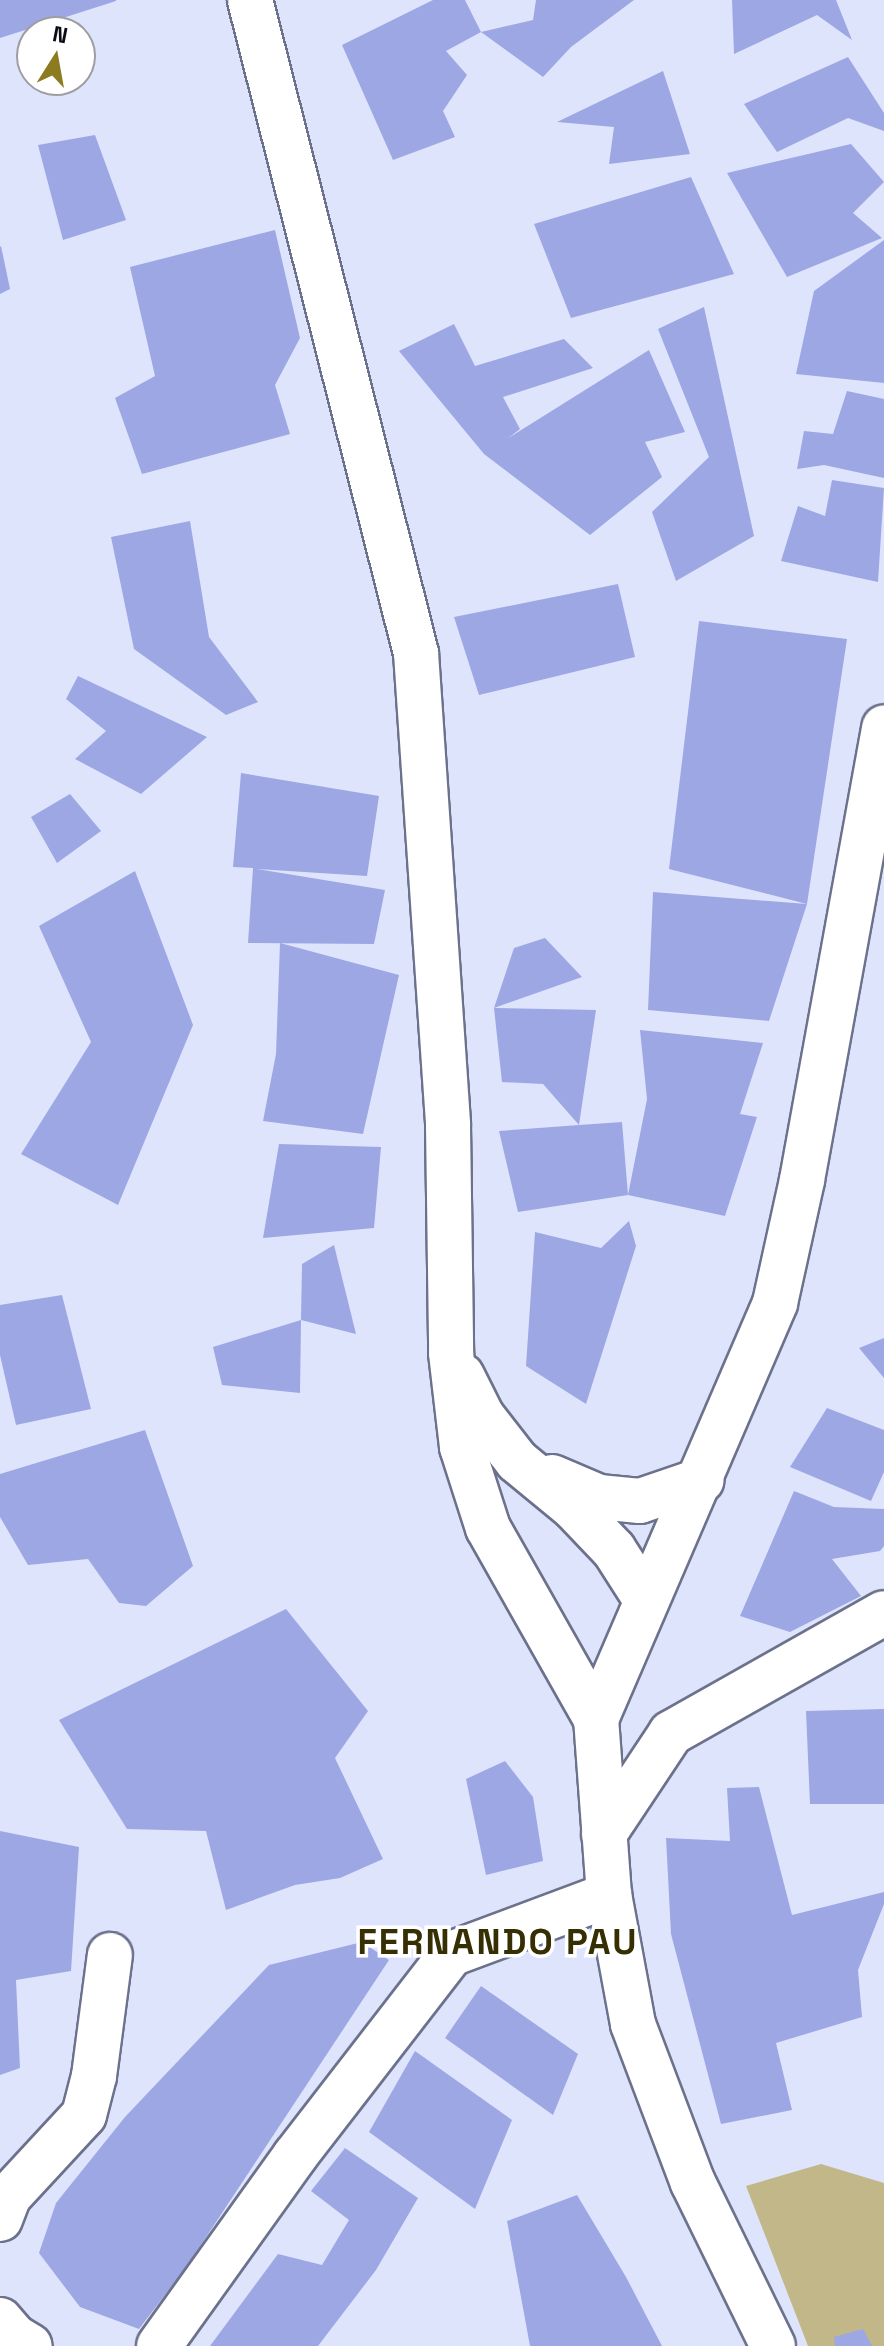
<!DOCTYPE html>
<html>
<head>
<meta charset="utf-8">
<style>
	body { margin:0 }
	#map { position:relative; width:884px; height:2346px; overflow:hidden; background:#dfe4fd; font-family:"Space Grotesk",sans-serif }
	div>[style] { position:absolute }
	.green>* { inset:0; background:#c1b788 }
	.building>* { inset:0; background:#9da7e4 }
	.roads { filter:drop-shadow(2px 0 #6c718c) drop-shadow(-2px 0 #6c718c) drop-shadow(0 2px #6c718c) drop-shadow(0 -2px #6c718c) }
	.street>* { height:44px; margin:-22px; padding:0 22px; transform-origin:22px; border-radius:22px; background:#fff }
	.secondary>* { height:44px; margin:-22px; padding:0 22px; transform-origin:22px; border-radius:22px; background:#fff }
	span { translate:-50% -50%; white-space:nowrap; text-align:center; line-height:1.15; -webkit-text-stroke:7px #fff; paint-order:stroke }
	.district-label { font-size:36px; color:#372f04; font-weight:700; letter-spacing:2px }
	.north { position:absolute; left:16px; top:16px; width:80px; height:80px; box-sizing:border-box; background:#fff; border:2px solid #9d9ea2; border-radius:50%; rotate:11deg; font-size:22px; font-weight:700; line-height:32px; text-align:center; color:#0b0c16 }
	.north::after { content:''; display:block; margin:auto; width:28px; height:36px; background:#8c7b20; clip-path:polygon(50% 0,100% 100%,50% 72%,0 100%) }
</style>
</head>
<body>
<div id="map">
	<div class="green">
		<i style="clip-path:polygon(821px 2164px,884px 2183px,884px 2346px,808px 2346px,746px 2186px)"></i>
	</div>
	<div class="building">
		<i style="clip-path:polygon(0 0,116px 0,116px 1px,0 38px)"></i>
		<i style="clip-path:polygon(433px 0,465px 0,481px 32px,446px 51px,467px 75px,443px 111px,455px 137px,393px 160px,342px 45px)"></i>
		<i style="clip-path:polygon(536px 0,634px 0,571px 47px,543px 77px,481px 32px,533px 20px)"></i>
		<i style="clip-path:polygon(732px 0,836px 0,852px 40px,817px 15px,734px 54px)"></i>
		<i style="clip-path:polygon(848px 57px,884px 113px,884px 131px,848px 118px,777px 152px,744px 104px)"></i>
		<i style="clip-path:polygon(663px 71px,690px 154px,609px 164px,614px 127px,557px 122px)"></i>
		<i style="clip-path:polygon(95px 135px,126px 220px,63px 240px,38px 145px)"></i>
		<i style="clip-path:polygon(851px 144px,884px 182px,853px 213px,882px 238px,787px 277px,727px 173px)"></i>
		<i style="clip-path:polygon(691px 177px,734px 274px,571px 318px,534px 224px)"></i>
		<i style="clip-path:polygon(275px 230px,300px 338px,275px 385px,290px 434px,142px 474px,115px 398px,155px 376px,130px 267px)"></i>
		<i style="clip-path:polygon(884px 240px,884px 383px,796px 374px,814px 291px)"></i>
		<i style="clip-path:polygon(1px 246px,10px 289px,0 294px,0 247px)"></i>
		<i style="clip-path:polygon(704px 307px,754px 536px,676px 581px,652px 512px,709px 457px,658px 329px)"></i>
		<i style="clip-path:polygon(454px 324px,475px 366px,564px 339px,593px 368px,503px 397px,520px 429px,507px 439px,649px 350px,685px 432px,645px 442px,662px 477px,590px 535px,484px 454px,399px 351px)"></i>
		<i style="clip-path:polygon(847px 391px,884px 399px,884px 478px,824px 465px,797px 469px,804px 431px,833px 434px)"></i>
		<i style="clip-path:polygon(832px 480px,884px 488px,878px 582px,781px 561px,798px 506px,825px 516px)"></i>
		<i style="clip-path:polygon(190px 521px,209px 637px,258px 702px,226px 715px,134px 649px,111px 537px)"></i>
		<i style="clip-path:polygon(618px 584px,635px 657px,479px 695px,454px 617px)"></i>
		<i style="clip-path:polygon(699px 621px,847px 639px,807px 904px,769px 1021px,648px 1010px,653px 892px,807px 904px,669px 869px)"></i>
		<i style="clip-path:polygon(78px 676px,207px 737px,141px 794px,75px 759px,106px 731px,66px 699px)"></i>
		<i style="clip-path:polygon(241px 773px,379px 796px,367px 876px,257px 869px,385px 890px,374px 944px,248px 943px,253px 868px,233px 867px)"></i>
		<i style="clip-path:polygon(70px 794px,101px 831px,57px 863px,31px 817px)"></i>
		<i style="clip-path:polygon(135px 871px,193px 1025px,118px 1205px,21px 1154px,91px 1042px,39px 926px)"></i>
		<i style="clip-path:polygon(545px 938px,582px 977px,494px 1008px,596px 1010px,579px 1125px,622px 1122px,628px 1195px,518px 1212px,499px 1131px,579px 1125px,543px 1084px,502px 1082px,494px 1008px,514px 948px)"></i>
		<i style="clip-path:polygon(280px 943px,399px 975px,363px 1134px,263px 1121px,276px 1054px)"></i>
		<i style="clip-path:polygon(640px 1030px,763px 1043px,740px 1114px,757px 1117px,725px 1216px,628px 1195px,647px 1099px)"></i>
		<i style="clip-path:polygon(279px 1144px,381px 1147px,374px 1228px,263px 1238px)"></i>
		<i style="clip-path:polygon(629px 1221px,636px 1246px,586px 1404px,526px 1366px,535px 1232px,601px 1248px)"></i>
		<i style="clip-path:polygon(334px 1245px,356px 1334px,301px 1320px,302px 1264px)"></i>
		<i style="clip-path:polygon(62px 1295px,91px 1409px,16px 1425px,0 1355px,0 1305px)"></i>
		<i style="clip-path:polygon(301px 1320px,300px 1393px,222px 1385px,213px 1347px)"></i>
		<i style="clip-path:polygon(884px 1338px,884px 1378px,859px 1348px)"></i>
		<i style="clip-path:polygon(827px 1408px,884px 1430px,884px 1472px,871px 1501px,790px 1467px)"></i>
		<i style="clip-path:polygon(145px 1430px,193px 1566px,146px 1606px,119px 1603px,88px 1559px,28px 1565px,0 1517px,0 1474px)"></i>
		<i style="clip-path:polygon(794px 1491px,834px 1507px,884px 1509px,884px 1546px,880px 1551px,832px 1559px,861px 1596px,790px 1632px,740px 1616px)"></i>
		<i style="clip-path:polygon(286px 1609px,368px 1711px,335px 1758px,383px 1859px,340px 1878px,295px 1885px,226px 1910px,206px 1831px,127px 1829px,59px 1720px)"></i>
		<i style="clip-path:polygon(884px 1709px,884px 1804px,810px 1804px,806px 1711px)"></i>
		<i style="clip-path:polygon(505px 1761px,533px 1797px,543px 1861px,486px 1875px,466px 1779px)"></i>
		<i style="clip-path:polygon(759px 1787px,792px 1915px,884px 1892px,884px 1904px,858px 1970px,862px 2017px,776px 2043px,792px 2110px,721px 2124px,671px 1934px,666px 1838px,730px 1841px,727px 1788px)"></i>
		<i style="clip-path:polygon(0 1831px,79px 1847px,71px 1971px,16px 1980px,20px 2068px,0 2075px)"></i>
		<i style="clip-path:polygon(362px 1942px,389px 1960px,187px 2266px,139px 2329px,80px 2307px,39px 2253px,56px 2203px,125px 2117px,269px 1965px)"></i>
		<i style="clip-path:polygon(481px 1986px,578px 2054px,553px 2115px,445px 2038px)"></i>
		<i style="clip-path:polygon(415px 2051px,512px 2120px,475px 2209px,369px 2132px)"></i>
		<i style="clip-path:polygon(345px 2148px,418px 2198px,376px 2270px,318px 2346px,210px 2346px,278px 2254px,322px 2265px,349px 2220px,311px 2191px)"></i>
		<i style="clip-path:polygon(577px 2195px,626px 2277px,662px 2346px,530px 2346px,507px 2221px)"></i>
		<i style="clip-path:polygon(863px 2329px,872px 2346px,835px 2346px,834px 2337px)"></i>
	</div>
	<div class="roads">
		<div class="street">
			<i style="left:250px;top:0;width:674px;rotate:75.74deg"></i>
			<i style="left:416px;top:653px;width:473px;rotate:86.1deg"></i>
			<i style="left:448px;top:1125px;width:228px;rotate:89.2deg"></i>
			<i style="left:451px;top:1353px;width:95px;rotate:83.3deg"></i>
			<i style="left:462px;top:1447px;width:85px;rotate:72.2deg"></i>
			<i style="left:488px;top:1528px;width:219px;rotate:60.5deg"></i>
			<i style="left:462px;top:1376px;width:45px;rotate:63.4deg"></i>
			<i style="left:482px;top:1416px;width:57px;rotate:52.1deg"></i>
			<i style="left:517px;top:1461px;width:74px;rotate:39.5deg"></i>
			<i style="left:574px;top:1508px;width:58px;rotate:46.4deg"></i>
			<i style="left:614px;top:1550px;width:59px;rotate:57.4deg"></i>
			<i style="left:552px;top:1477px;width:51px;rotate:23.1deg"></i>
			<i style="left:599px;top:1497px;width:41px;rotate:5.6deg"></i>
			<i style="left:640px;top:1501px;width:65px;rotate:-18.7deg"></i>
			<i style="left:604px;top:1834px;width:121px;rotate:-56.4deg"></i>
			<i style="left:671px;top:1733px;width:244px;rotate:-29.4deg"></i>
			<i style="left:0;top:2219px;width:25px;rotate:-69deg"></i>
			<i style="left:9px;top:2196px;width:110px;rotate:-47.2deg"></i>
			<i style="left:84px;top:2115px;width:40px;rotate:-75.6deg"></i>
			<i style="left:94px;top:2076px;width:122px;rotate:-82.5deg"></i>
			<i style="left:0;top:2320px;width:23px;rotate:49deg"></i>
			<i style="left:15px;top:2337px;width:17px;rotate:31deg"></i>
			<i style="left:159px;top:2346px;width:234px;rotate:-54.4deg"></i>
			<i style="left:295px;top:2156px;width:255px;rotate:-52.3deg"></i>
			<i style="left:451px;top:1954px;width:169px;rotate:-20.5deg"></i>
		</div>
		<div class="secondary">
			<i style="left:773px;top:2346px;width:182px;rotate:-116.1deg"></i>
			<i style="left:693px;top:2183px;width:170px;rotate:-110.7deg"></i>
			<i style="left:633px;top:2024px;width:131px;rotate:-100.5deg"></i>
			<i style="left:609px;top:1895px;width:176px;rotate:-94.2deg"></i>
			<i style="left:596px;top:1719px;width:453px;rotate:-66.7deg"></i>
			<i style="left:775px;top:1303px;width:126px;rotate:-77.6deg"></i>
			<i style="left:802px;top:1180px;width:460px;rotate:-79.7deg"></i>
		</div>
	</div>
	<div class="district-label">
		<span style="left:498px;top:1943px">FERNANDO PAU</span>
	</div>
	<div class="north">N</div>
</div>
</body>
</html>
